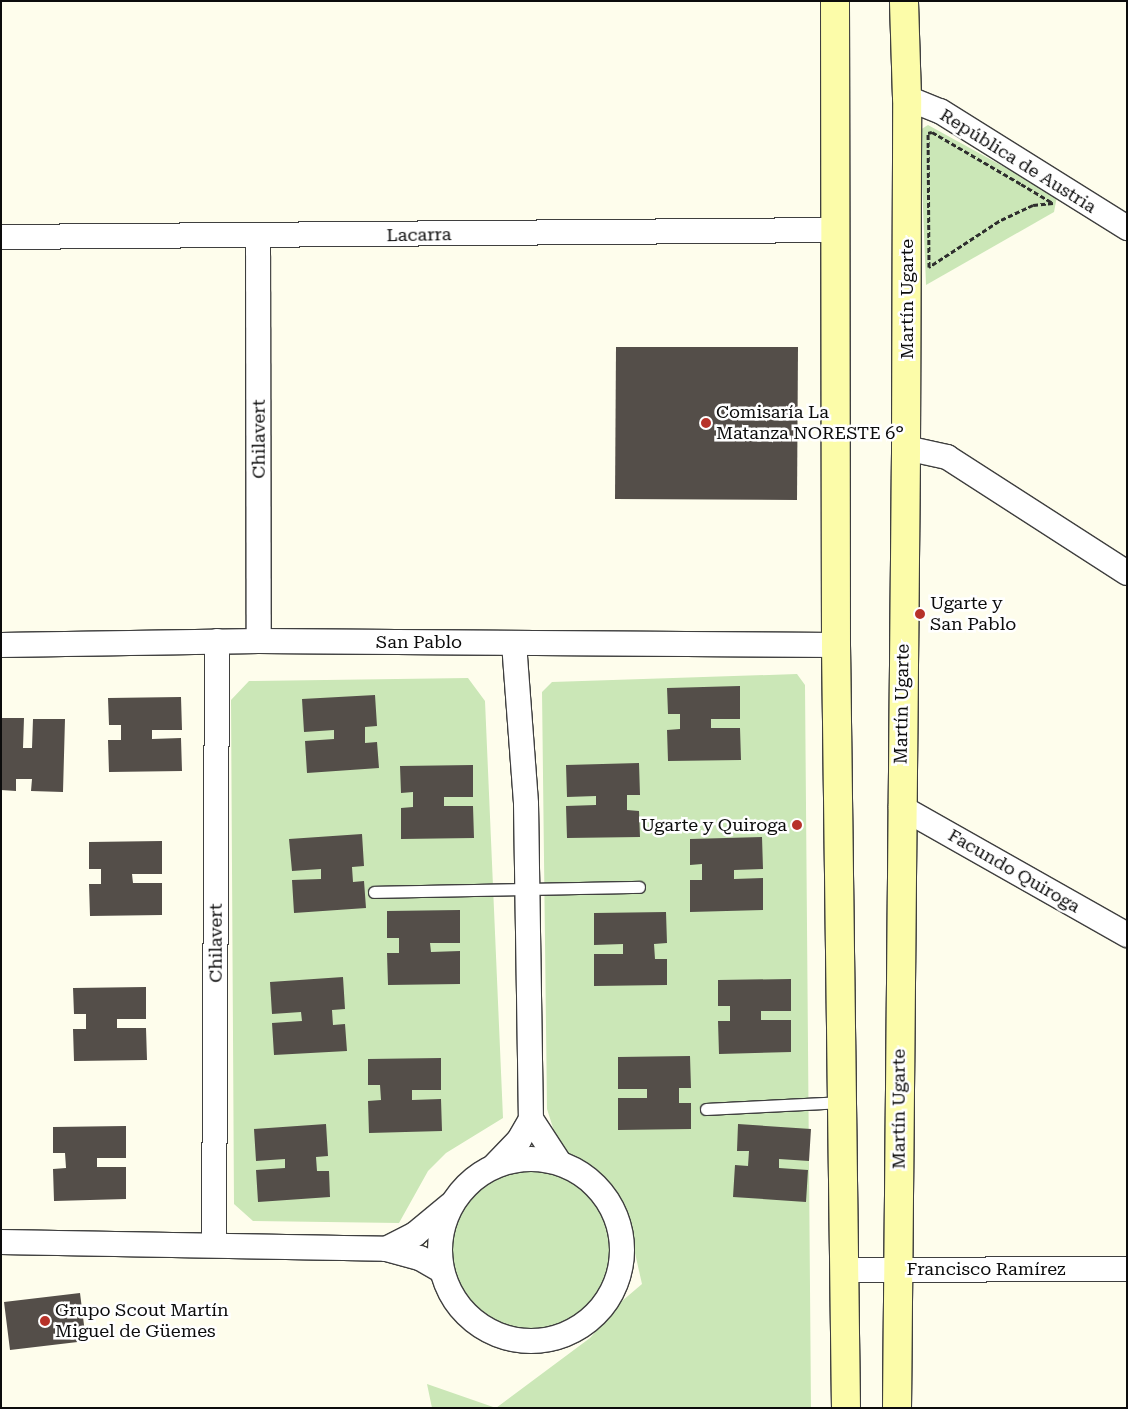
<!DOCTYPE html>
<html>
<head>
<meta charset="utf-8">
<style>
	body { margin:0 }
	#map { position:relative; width:1128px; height:1409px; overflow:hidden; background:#fefdec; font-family:"Roboto Serif",serif }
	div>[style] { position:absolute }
	.green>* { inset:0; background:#cbe7b7 }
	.round { border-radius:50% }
	.building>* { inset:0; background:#544e49 }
	.path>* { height:3px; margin-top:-1.5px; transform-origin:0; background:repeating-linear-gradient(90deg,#2e2e2e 0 5px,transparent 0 7.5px) }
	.roads { filter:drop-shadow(1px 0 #3f3f3f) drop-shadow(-1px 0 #3f3f3f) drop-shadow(0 1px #3f3f3f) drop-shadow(0 -1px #3f3f3f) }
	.lane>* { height:11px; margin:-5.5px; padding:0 5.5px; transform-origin:5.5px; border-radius:5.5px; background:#fff }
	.street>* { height:24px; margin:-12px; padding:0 12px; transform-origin:12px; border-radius:12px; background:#fff }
	.street>.ring { margin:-12px; padding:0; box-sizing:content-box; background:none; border:24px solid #fff; border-radius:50% }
	.secondary>* { height:28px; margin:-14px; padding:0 14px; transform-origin:14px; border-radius:14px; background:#fcfca9 }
	.dots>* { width:14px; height:14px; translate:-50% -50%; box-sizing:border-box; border:2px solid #fff; border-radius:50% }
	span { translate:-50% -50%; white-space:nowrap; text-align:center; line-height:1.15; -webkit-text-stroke:5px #fff; paint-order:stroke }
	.street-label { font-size:18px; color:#0c0c0c }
	.poi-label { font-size:18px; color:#0c0c0c }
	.left { translate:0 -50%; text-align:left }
	.right { translate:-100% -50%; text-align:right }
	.frame { position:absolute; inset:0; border:2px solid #0c0c0c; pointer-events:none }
</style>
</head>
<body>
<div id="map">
	<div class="green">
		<i style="clip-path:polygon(928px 125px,1057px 196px,1054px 212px,926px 285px,920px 130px)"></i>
		<i style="clip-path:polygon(797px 674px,805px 685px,811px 1408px,432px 1408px,427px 1384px,496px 1408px,590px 1338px,622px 1301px,642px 1284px,625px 1209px,612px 1186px,586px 1165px,561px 1153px,547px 1109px,542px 692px,552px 682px)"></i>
		<i style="clip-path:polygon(468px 678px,485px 701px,503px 1118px,446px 1153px,428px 1171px,399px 1223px,253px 1221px,234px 1204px,231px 700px,249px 681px)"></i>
		<i class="round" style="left:445px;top:1168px;width:170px;height:170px"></i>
	</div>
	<div class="building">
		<i style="clip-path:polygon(616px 347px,798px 347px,797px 500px,615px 499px)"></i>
		<i style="clip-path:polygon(740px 686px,740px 719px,711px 719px,711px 728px,740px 728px,741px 760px,668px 761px,667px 730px,680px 729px,680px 714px,668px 714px,667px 688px)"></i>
		<i style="clip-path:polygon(375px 695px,377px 726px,365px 727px,365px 743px,377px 742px,379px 768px,307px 773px,305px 741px,334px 739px,334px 730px,304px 732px,302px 699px)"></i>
		<i style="clip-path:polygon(181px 697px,182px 730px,152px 730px,152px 739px,181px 738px,182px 771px,109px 772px,108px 740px,121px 740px,121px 725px,109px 725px,108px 698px)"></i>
		<i style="clip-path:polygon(1px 718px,24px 718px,23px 748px,32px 748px,33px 719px,65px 719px,63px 792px,31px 791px,32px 779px,16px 779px,16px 791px,1px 790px)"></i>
		<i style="clip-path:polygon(639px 763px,640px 795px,627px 795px,627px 810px,639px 811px,640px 837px,567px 838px,566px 806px,596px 805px,596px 796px,567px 797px,566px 765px)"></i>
		<i style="clip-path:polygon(473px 765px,473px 797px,444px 797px,444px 806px,473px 806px,474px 838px,401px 839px,401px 808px,413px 807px,413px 792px,401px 793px,400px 766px)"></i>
		<i style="clip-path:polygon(362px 834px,364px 866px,352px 867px,353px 882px,364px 881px,366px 908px,294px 913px,292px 880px,321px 879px,321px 869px,292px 871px,289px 839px)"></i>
		<i style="clip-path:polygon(762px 837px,763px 869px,734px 870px,734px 879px,763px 878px,763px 910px,690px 912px,690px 880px,702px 880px,702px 864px,690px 865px,690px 839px)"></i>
		<i style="clip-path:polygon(162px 841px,162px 874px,132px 874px,133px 883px,162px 883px,162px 915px,90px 916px,89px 884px,101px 884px,101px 869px,89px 869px,89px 842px)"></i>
		<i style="clip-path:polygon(460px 910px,460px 943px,430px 943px,431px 952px,460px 951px,460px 984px,388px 985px,387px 953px,399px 953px,399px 938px,387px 938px,387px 911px)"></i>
		<i style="clip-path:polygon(666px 912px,667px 943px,654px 944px,655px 959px,667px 959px,667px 985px,594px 986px,594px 954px,623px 954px,623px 944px,594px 945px,594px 913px)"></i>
		<i style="clip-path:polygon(343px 977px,345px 1009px,332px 1010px,333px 1025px,345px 1024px,347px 1051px,274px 1055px,272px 1023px,302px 1021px,301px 1012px,272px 1014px,270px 982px)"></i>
		<i style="clip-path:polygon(791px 979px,791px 1011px,761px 1011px,761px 1020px,791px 1020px,791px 1052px,719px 1054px,718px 1021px,730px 1021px,730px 1006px,718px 1006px,718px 980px)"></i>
		<i style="clip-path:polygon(146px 987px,146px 1019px,117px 1019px,117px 1028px,146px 1028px,147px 1060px,74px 1061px,73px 1029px,86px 1029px,86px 1014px,74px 1014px,73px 988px)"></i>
		<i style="clip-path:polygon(690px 1056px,691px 1088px,679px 1088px,679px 1103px,691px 1103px,691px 1129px,618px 1130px,618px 1098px,647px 1098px,647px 1089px,618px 1089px,618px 1057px)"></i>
		<i style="clip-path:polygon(441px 1058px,441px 1090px,412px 1090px,412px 1100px,441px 1099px,442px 1131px,369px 1133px,368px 1101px,381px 1100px,380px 1085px,368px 1085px,368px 1059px)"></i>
		<i style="clip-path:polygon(326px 1124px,328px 1156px,316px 1157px,317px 1171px,329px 1171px,330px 1197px,258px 1202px,256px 1170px,285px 1168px,285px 1159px,256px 1161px,254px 1129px)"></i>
		<i style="clip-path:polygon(738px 1124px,811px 1129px,809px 1161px,779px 1159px,779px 1168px,808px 1170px,806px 1202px,733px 1197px,735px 1165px,748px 1166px,749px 1151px,737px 1151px)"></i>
		<i style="clip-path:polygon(126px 1126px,126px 1158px,97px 1158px,97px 1167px,126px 1167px,126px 1199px,54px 1201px,53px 1169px,66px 1168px,65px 1153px,53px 1153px,53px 1127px)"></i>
		<i style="clip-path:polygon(80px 1293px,86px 1341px,10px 1350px,4px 1302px)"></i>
	</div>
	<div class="path">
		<i style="left:932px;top:132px;width:103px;rotate:30.3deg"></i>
		<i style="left:1021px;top:184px;width:37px;rotate:31deg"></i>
		<i style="left:1053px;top:203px;width:20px;rotate:174deg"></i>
		<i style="left:1033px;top:205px;width:38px;rotate:155deg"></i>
		<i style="left:999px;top:221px;width:84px;rotate:146.7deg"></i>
		<i style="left:929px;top:267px;width:134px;rotate:-90.4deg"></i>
		<i style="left:928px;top:133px;width:4px;rotate:-14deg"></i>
	</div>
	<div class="roads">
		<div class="lane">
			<i style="left:374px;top:892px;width:265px;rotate:-1.1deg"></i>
			<i style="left:706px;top:1109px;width:137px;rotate:-2.9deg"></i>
		</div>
		<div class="street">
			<i style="left:907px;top:98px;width:35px;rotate:22deg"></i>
			<i style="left:940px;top:111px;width:221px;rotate:32deg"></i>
			<i style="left:258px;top:236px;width:405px;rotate:89.9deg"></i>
			<i style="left:1px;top:237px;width:835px;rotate:-0.48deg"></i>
			<i style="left:906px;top:448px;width:42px;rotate:12.4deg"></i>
			<i style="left:947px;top:457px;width:214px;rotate:32.8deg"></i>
			<i style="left:514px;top:643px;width:161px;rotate:85.7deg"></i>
			<i style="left:526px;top:804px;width:315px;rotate:89.1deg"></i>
			<i style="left:531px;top:1119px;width:51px;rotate:56.9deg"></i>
			<i style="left:1px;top:645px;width:258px;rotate:-0.9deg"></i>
			<i style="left:259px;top:641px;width:577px;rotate:0.4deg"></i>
			<i style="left:901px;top:807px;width:260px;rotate:29.5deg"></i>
			<i class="ring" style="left:440px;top:1159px;width:158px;height:158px"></i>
			<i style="left:494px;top:1166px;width:36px;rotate:-46deg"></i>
			<i style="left:519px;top:1140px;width:24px;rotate:-60deg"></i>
			<i style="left:1px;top:1242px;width:385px;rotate:1deg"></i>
			<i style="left:386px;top:1249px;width:35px;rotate:15deg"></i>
			<i style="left:420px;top:1258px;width:24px;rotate:30deg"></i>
			<i style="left:214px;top:1244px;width:603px;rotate:-89.71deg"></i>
			<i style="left:386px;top:1249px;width:33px;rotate:-27deg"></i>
			<i style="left:415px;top:1234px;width:45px;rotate:-39.6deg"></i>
			<i style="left:845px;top:1270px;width:282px;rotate:-0.2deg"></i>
		</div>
		<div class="secondary">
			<i style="left:835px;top:1px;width:644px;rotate:89.91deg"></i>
			<i style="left:836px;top:645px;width:763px;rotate:89.25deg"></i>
			<i style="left:897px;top:1408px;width:960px;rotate:-89.46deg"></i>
			<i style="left:906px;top:448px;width:350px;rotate:-89.8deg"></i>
			<i style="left:907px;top:98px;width:97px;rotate:-91.8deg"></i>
		</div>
	</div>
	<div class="dots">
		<i style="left:706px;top:423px;background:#b73229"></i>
		<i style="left:920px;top:614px;background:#b73229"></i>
		<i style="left:797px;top:825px;background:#b73229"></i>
		<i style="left:45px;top:1321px;background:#b73229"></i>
	</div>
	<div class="street-label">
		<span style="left:1018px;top:161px;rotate:32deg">República de Austria</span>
		<span style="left:419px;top:235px;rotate:-1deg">Lacarra</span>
		<span style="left:907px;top:299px;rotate:-90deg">Martín Ugarte</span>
		<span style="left:259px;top:439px;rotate:-90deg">Chilavert</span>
		<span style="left:419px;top:642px">San Pablo</span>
		<span style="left:902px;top:704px;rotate:-89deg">Martín Ugarte</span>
		<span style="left:1014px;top:871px;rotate:30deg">Facundo Quiroga</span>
		<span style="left:216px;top:943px;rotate:-90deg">Chilavert</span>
		<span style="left:899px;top:1109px;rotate:-90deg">Martín Ugarte</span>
		<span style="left:986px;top:1269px">Francisco Ramírez</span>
	</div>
	<div class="poi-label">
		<span class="left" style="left:716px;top:423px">Comisaría La<br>Matanza NORESTE 6°</span>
		<span class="left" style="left:930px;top:614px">Ugarte y<br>San Pablo</span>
		<span class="right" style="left:787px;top:825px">Ugarte y Quiroga</span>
		<span class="left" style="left:55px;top:1321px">Grupo Scout Martín<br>Miguel de Güemes</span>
	</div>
	<div class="frame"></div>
</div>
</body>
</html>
